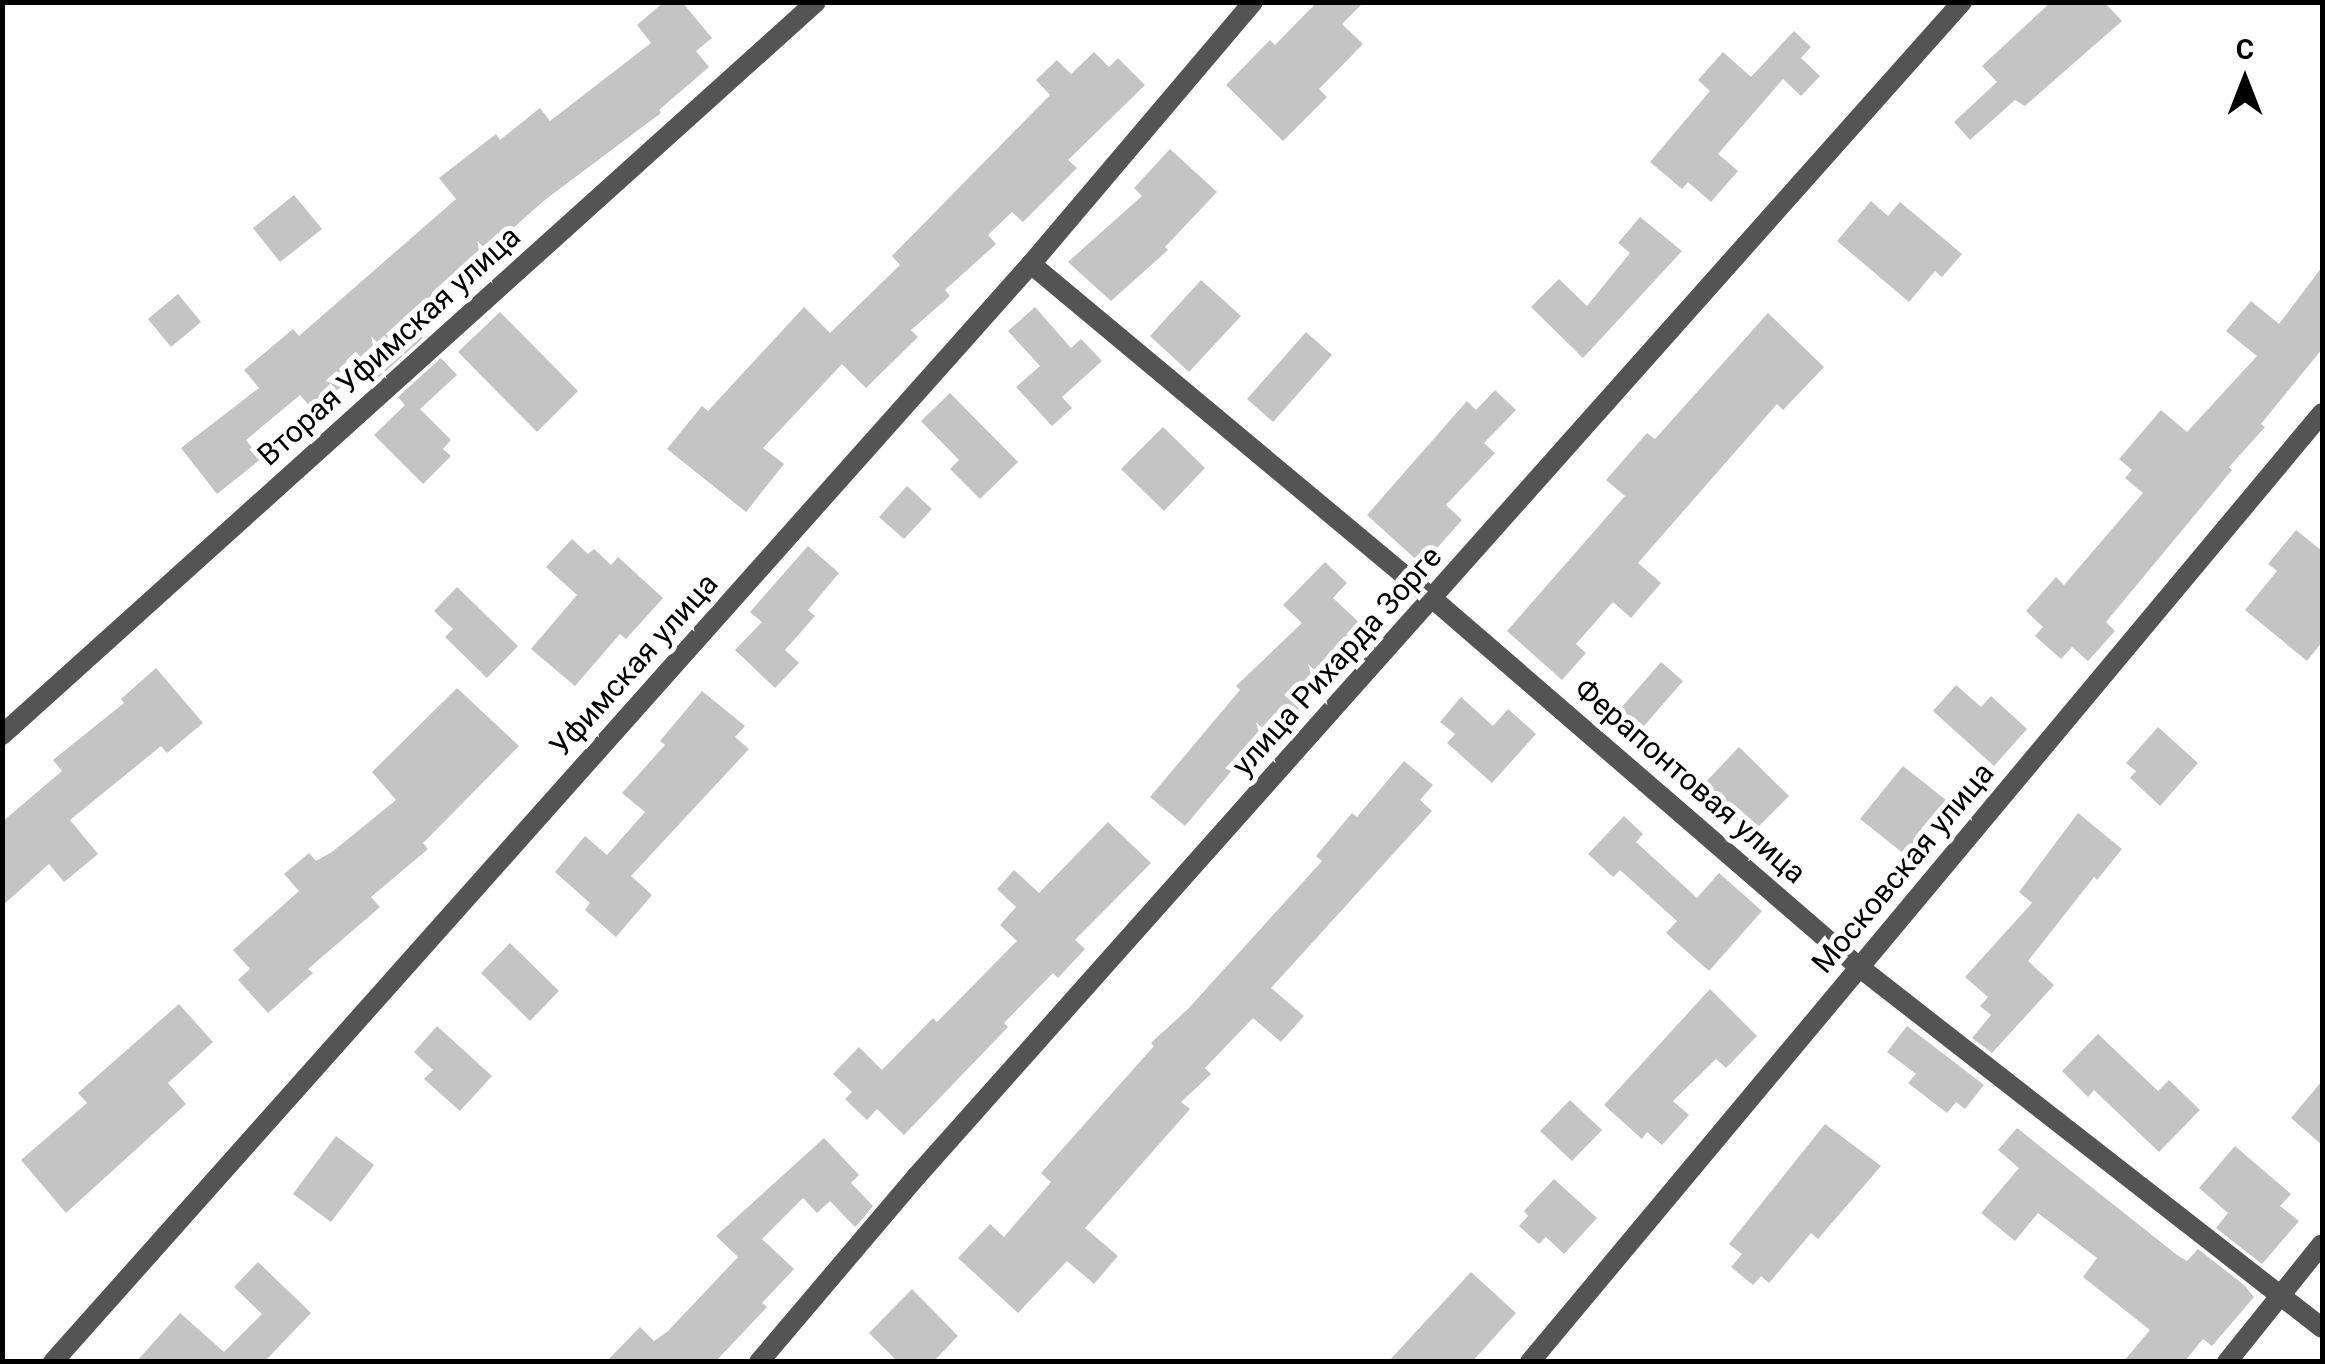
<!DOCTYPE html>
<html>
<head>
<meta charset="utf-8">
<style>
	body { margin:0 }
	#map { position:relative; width:2325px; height:1364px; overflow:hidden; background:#fff; font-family:Roboto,sans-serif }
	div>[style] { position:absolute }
	.building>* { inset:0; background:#c4c4c4 }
	.street>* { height:20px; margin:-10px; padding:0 10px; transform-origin:10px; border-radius:10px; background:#545454 }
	span { translate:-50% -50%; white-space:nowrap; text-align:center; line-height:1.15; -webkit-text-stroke:10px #fff; paint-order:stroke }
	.street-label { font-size:30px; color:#000 }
	.frame { position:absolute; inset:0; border:5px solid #000; pointer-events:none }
	.north { position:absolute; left:2195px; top:30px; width:100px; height:100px; -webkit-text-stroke:8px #fff; paint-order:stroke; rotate:0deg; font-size:28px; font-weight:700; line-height:40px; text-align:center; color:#000 }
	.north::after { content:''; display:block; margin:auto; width:35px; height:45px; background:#000; clip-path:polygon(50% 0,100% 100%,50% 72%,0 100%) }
</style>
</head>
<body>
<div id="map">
	<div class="building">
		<i style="clip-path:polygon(664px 2px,682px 2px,712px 38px,696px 51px,709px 67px,659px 110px,661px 113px,546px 199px,408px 321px,423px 338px,379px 377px,368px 365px,313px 410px,300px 395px,246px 440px,261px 459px,217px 494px,181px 448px,259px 388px,244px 370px,293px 329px,299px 336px,456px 199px,439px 178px,496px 134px,500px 140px,540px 108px,550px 121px,651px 43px,637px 25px)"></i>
		<i style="clip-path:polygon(1317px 2px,1364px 2px,1342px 24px,1363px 44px,1319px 89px,1327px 97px,1283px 141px,1226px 85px,1270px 40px,1275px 45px)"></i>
		<i style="clip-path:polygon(2051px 2px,2104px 2px,2122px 21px,2025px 106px,2015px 100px,1970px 140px,1954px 122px,1997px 82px,1982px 66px)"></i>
		<i style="clip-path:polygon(1794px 31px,1811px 47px,1801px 58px,1820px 76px,1801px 96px,1783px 79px,1718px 154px,1738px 171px,1711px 202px,1688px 182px,1682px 189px,1650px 162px,1710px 91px,1698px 80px,1723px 52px,1751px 77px)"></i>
		<i style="clip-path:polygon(1094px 52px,1109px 67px,1118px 58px,1145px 85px,1068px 160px,1077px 168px,1023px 222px,1012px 212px,988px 235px,996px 244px,945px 290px,950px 296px,911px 330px,918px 337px,866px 388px,842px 364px,763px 448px,784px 464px,746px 512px,667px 449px,702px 406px,708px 411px,804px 307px,830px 333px,900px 265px,892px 256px,1050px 95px,1036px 80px,1057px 60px,1071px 74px)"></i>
		<i style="clip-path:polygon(1170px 149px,1217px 192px,1165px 247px,1168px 250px,1111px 301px,1068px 262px,1142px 196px,1134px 188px)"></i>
		<i style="clip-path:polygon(294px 195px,322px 229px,280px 262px,253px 228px)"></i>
		<i style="clip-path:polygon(1871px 201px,1888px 216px,1900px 202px,1962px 254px,1942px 277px,1935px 271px,1909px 302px,1837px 241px)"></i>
		<i style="clip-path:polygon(1640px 217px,1682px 251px,1583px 358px,1531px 307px,1559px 279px,1587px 306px,1630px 253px,1618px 243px)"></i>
		<i style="clip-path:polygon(2322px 267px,2322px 349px,2261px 424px,2265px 427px,2229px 467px,2232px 470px,2106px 622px,2115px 631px,2088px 661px,2072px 647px,2061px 659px,2035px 636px,2043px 627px,2026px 611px,2056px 577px,2064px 585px,2143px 493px,2125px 478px,2132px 470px,2119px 459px,2161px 410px,2187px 432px,2257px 356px,2226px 331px,2251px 301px,2279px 324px)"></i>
		<i style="clip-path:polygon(1201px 280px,1241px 316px,1189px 372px,1150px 336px)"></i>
		<i style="clip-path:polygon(178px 294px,201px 322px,171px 347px,148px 319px)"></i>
		<i style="clip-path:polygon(1035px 307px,1071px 348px,1081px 339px,1102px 361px,1062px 397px,1072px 408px,1052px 426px,1016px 387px,1040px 366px,1008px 331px)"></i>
		<i style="clip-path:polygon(500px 312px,578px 391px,537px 432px,458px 352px)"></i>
		<i style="clip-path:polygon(1768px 313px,1824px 367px,1783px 410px,1777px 404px,1638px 563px,1661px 583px,1631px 618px,1613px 602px,1576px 644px,1586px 653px,1562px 680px,1507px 631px,1625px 496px,1606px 480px,1647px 433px,1655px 439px)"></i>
		<i style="clip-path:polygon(1306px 332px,1332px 355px,1273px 422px,1247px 399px)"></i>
		<i style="clip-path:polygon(441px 358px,457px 375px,420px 409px,451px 440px,443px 449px,451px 456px,423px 484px,374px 435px,405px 405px,398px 397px)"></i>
		<i style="clip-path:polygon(1495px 390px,1516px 410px,1484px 443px,1495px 453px,1446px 505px,1462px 520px,1422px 565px,1367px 515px,1467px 401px,1476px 410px)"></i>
		<i style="clip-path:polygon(950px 393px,1018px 462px,980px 499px,950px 469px,959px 460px,921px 421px)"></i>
		<i style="clip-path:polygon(1163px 427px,1205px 468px,1164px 511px,1121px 469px)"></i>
		<i style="clip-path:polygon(907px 486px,932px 509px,904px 539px,879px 517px)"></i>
		<i style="clip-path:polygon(2296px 530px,2322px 551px,2322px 642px,2307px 661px,2245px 610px,2277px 571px,2268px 564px)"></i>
		<i style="clip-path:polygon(572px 539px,588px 554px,594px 549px,611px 565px,618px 557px,663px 598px,626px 639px,620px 634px,575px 686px,531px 649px,577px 595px,546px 567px)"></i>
		<i style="clip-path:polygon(808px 546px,839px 573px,808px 610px,815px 616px,785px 650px,799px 663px,775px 688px,735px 650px,762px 622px,750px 612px)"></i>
		<i style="clip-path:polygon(1325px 562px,1347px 583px,1333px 598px,1363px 626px,1320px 670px,1329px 680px,1278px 729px,1272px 723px,1185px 826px,1150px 797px,1240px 690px,1236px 686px,1302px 623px,1283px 605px)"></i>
		<i style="clip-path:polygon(457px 587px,518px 646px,487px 678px,445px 637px,453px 629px,434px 611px)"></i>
		<i style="clip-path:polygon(1661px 662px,1683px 681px,1637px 734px,1615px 715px)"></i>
		<i style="clip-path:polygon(156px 668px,203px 723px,167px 753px,161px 746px,70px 820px,98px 854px,64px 882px,49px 864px,2px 906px,2px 822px,62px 771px,53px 760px,124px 703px,121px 699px)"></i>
		<i style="clip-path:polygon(1956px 685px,1981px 707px,1991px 696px,2027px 729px,1994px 766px,1933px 711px)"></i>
		<i style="clip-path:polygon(457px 688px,519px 746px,423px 843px,428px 849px,371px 897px,380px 907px,308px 969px,313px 973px,268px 1013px,238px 980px,250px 969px,233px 950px,299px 891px,284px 874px,309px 853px,316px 861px,332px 852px,396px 800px,372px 772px)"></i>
		<i style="clip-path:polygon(702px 691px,745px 726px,735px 737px,749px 749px,631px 876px,652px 895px,616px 937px,585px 910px,590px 903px,555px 872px,585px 836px,607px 855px,645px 812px,622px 793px,665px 745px,660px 741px)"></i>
		<i style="clip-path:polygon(1461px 697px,1493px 726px,1508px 709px,1536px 734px,1492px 783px,1447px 743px,1455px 734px,1440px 722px)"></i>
		<i style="clip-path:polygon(2158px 727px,2198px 763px,2160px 806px,2130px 778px,2136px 771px,2126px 763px)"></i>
		<i style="clip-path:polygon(1739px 747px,1789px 796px,1751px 834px,1702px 786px)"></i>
		<i style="clip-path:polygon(1404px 761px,1433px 785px,1420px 800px,1432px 811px,1271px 988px,1304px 1016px,1281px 1042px,1253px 1018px,1205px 1068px,1211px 1074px,1181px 1102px,1190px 1109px,1085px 1228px,1118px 1256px,1094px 1284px,1067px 1261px,1018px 1313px,958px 1258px,990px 1224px,1004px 1237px,1051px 1182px,1041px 1173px,1154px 1046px,1151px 1043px,1188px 1009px,1322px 861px,1316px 856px,1352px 813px,1357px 817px)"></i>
		<i style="clip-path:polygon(1903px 766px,1951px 804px,1908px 857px,1860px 819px)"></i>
		<i style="clip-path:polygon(2078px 813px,2122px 849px,2097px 880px,2094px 877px,2028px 961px,2054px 985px,1992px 1053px,1972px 1038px,1991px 1015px,1980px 1006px,1988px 997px,1965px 977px,2032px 903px,2019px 892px)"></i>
		<i style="clip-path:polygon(1624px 816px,1643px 834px,1636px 842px,1697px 898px,1719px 873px,1762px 911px,1709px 971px,1666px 933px,1677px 921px,1620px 870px,1613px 877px,1588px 854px)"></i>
		<i style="clip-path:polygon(1108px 822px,1151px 863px,1075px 940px,1085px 949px,1058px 978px,1053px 973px,1004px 1023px,1008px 1027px,904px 1135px,877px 1109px,867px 1120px,845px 1099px,852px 1092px,833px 1074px,859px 1047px,882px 1070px,933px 1018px,937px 1022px,1017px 941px,1000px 925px,1016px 907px,997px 889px,1014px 870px,1039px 893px)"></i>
		<i style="clip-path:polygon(510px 943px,559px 991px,530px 1021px,481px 973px)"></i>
		<i style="clip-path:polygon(1710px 989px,1757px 1036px,1726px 1068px,1716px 1059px,1673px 1101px,1689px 1115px,1662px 1145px,1647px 1132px,1642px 1139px,1604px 1105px)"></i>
		<i style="clip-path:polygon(179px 1004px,213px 1042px,168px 1083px,186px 1104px,66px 1213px,21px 1160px,87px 1103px,78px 1093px)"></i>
		<i style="clip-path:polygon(437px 1026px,492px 1076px,460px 1111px,424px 1079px,433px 1070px,414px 1052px)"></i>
		<i style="clip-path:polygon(1907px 1026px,1984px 1085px,1965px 1109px,1956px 1102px,1947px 1113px,1908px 1083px,1916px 1074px,1887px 1052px)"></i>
		<i style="clip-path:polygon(2098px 1034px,2158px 1091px,2169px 1080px,2200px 1110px,2159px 1152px,2094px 1090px,2088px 1097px,2062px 1071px)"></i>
		<i style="clip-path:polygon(2322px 1081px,2322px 1145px,2291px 1118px)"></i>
		<i style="clip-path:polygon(1570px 1100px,1602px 1130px,1572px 1161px,1540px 1131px)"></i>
		<i style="clip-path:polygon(1825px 1124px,1881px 1166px,1818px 1239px,1811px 1233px,1769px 1283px,1761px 1276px,1753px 1285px,1731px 1267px,1742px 1254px,1729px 1244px)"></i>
		<i style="clip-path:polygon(2017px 1128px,2177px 1255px,2187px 1261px,2198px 1249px,2244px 1285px,2254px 1297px,2212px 1346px,2203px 1339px,2184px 1362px,2123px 1362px,2150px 1330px,2083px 1277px,2097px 1258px,2038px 1213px,2015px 1241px,1981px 1213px,2019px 1168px,1998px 1150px)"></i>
		<i style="clip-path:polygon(336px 1136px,374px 1165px,331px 1222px,293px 1194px)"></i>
		<i style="clip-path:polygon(824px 1138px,859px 1175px,851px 1183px,873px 1206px,859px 1223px,855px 1227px,830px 1201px,817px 1213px,803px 1198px,762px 1239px,794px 1269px,762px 1303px,767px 1307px,715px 1362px,606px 1362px,640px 1327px,654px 1341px,668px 1331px,738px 1257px,716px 1236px)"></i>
		<i style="clip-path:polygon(2235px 1146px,2291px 1194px,2280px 1206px,2299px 1221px,2262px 1264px,2216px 1228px,2228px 1213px,2199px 1188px)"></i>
		<i style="clip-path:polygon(1554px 1179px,1597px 1218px,1564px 1254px,1546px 1237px,1539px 1244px,1519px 1226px,1528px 1216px,1524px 1211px)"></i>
		<i style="clip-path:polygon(258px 1262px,311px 1313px,264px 1362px,136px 1362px,180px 1313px,224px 1352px,262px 1314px,234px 1287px)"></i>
		<i style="clip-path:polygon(1471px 1272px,1516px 1313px,1472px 1362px,1388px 1362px)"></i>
		<i style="clip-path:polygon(912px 1289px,958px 1336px,933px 1362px,898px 1362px,869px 1333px)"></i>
	</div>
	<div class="street">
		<i style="left:1031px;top:264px;width:523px;rotate:39.81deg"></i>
		<i style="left:1433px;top:599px;width:563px;rotate:40.82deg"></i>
		<i style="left:1859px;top:967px;width:587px;rotate:37.94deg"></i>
		<i style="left:2px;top:735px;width:1095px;rotate:-42deg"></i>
		<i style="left:53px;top:1362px;width:1470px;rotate:-48.31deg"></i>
		<i style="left:1031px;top:264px;width:343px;rotate:-49.7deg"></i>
		<i style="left:759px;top:1362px;width:243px;rotate:-49.7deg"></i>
		<i style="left:916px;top:1177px;width:1573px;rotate:-48.32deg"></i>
		<i style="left:1530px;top:1362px;width:1236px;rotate:-50.15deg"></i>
		<i style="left:2227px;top:1362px;width:151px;rotate:-51.2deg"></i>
	</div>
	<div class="street-label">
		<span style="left:389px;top:346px;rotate:-42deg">Вторая Уфимская улица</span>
		<span style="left:1337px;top:661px;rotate:-48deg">улица Рихарда Зорге</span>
		<span style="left:634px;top:665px;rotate:-48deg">Уфимская улица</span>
		<span style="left:1690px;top:781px;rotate:41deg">Ферапонтовая улица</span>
		<span style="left:1903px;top:868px;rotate:-50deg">Московская улица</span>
	</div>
	<div class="frame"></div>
	<div class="north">С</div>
</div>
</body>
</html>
